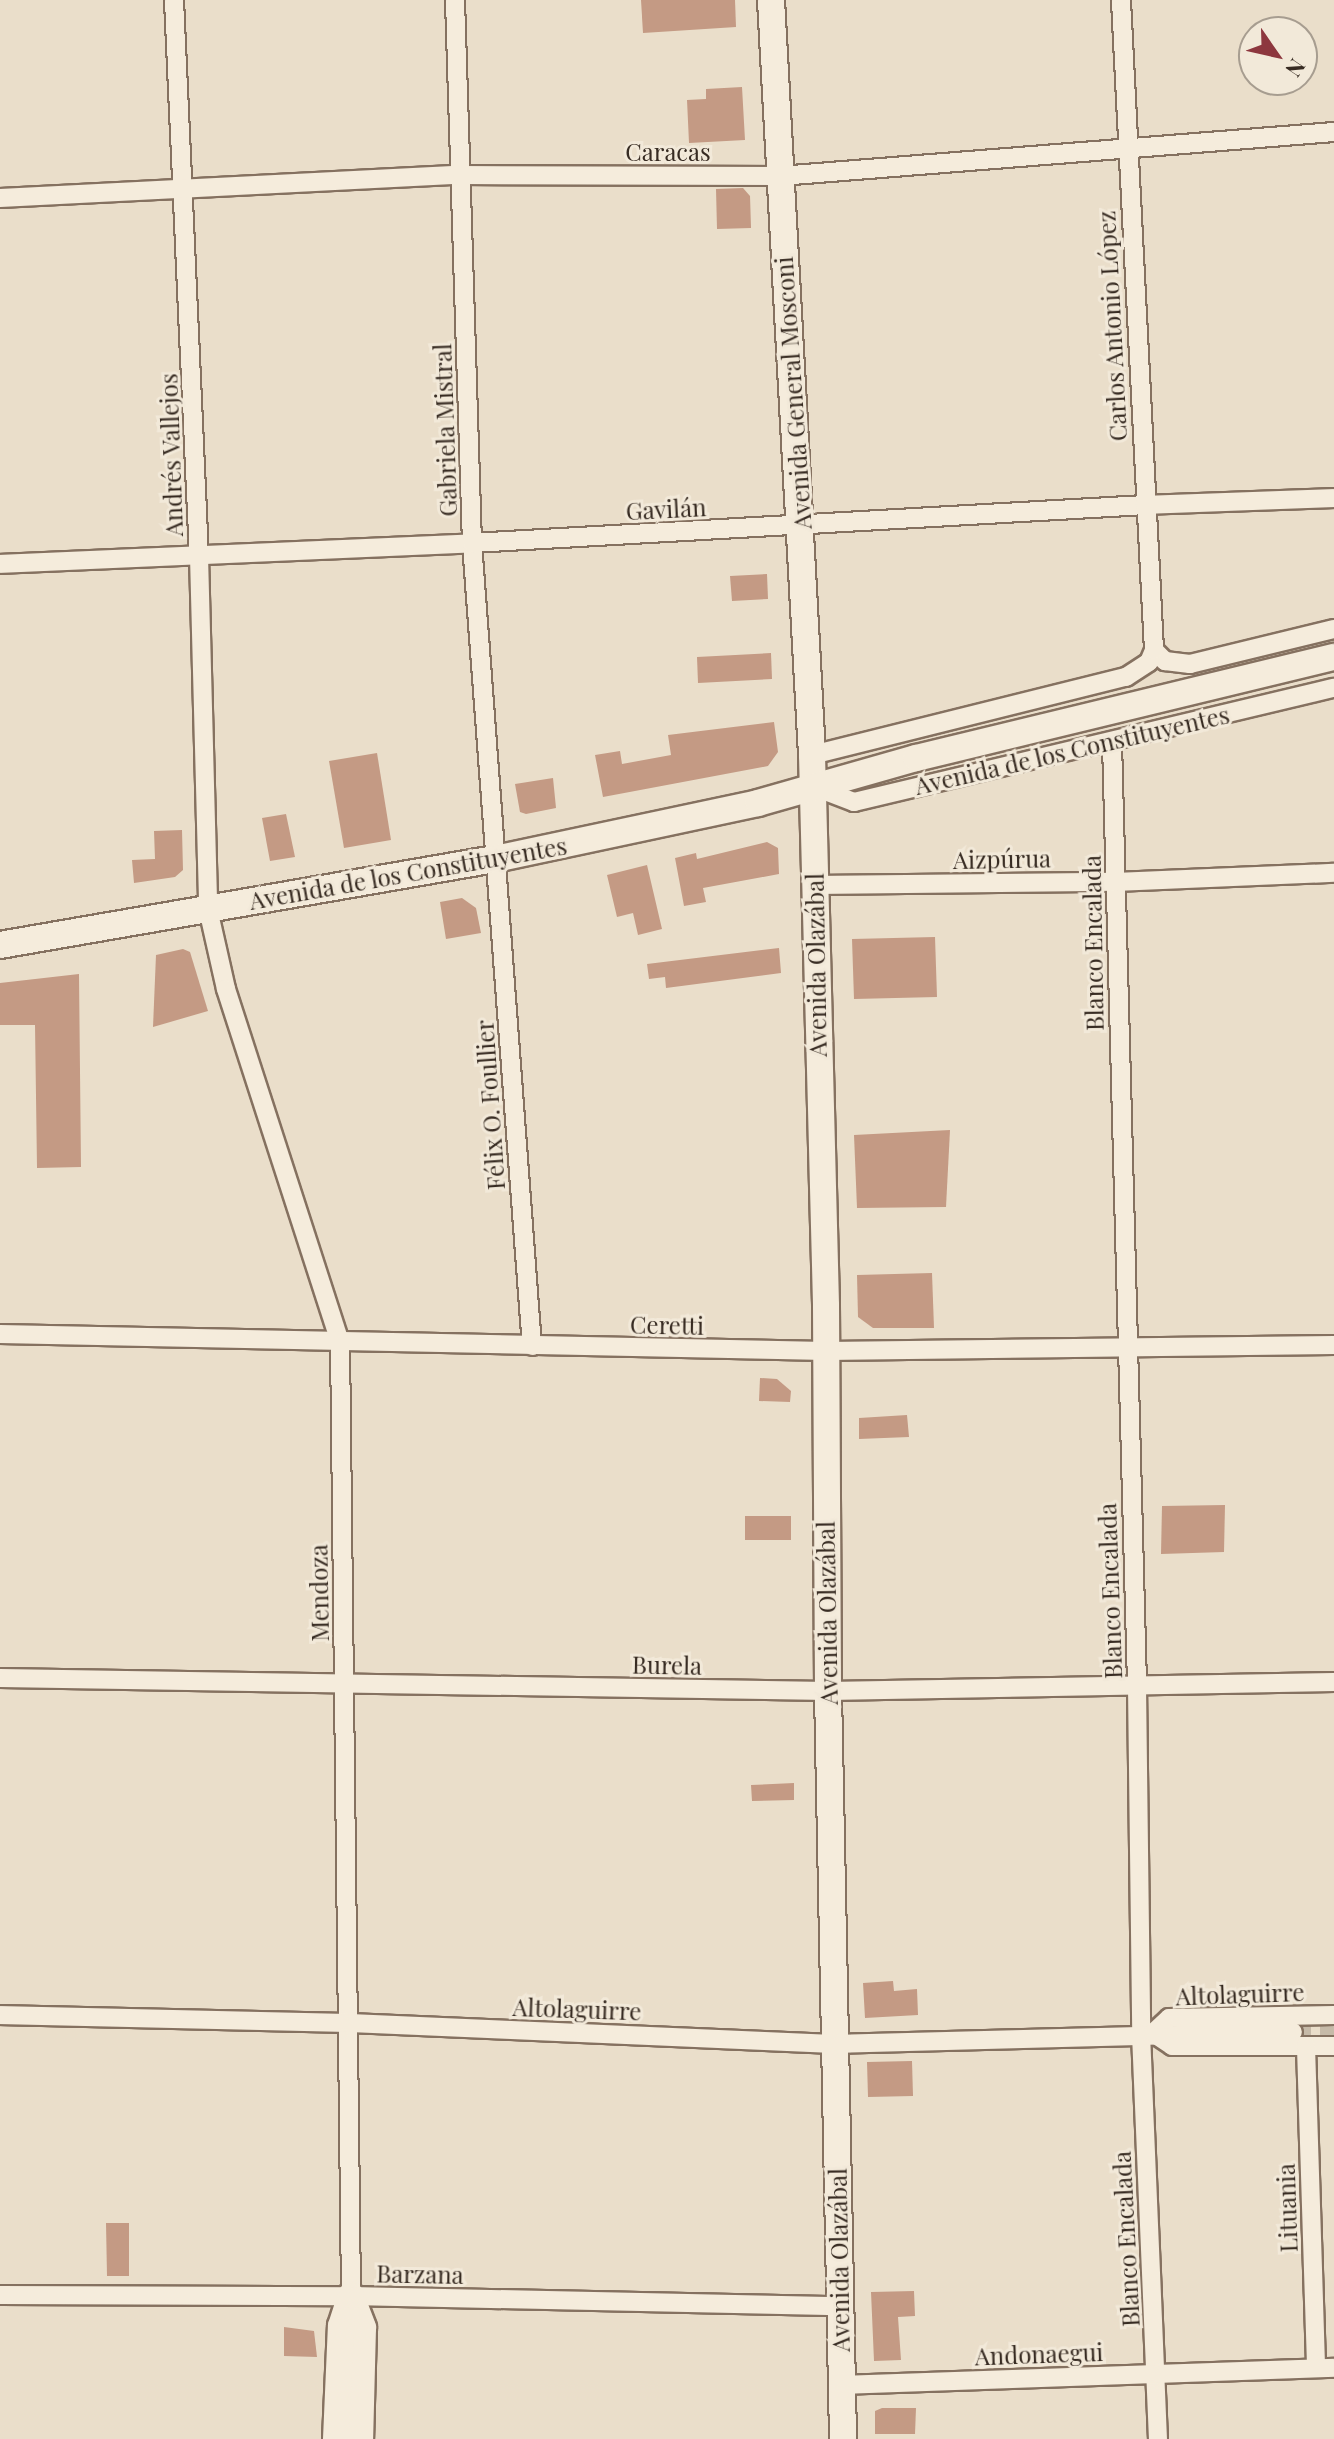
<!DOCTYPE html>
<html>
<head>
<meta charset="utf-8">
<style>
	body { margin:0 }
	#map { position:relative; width:1334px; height:2439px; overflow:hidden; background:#eadeca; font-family:"Playfair Display",serif }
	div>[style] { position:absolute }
	.building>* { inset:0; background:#c49a84 }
	.street-tunnel>* { height:18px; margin-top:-9px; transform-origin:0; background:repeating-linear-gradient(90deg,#c6baa8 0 18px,transparent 0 27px) }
	.roads { filter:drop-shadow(2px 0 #857160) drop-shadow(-2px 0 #857160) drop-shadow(0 2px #857160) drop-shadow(0 -2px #857160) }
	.street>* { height:18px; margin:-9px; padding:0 9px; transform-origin:9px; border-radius:9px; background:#f5ecdc }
	.secondary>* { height:26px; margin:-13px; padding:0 13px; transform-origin:13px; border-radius:13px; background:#f5ecdc }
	span { translate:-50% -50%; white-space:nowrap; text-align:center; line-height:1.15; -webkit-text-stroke:6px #f2e9d9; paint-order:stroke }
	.street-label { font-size:24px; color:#372b22 }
	.north { position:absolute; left:1238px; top:16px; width:80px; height:80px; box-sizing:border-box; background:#f2e9d9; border:2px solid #a79d90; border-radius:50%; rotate:124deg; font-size:22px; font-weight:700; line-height:32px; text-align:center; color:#372b22 }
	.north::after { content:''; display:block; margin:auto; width:28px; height:36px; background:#8d373e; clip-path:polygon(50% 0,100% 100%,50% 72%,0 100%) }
</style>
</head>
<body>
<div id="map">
	<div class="building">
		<i style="clip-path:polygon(641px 0,735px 0,736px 27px,643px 33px)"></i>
		<i style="clip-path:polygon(742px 87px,745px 140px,689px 143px,687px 100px,706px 99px,706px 89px)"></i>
		<i style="clip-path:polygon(743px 188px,750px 196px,751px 228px,717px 229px,716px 189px)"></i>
		<i style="clip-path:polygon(767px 574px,768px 599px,732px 601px,730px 576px)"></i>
		<i style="clip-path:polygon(771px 653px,772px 679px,698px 683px,697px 657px)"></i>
		<i style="clip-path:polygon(774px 722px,778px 752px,768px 766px,603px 797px,595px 755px,620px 751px,622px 764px,671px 755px,668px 735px)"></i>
		<i style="clip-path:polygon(377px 753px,391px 840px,344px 848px,329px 761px)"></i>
		<i style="clip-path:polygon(553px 778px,556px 808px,526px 814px,520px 812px,515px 784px)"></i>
		<i style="clip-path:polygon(286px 814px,295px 857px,270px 861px,262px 818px)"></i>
		<i style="clip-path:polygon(182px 830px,183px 870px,175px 877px,134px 883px,132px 860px,155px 859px,154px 831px)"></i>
		<i style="clip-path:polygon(767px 842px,778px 848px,779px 874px,703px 888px,706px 902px,684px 906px,675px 858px,696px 853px,697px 859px)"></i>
		<i style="clip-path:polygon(647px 865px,662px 929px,638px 935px,633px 913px,617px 917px,607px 875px)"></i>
		<i style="clip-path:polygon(462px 898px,476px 908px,481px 933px,446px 939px,440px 902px)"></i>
		<i style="clip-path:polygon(935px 937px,937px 997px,854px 999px,852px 939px)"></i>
		<i style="clip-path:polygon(779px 948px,781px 973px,666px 988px,665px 977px,649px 979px,647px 964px)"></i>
		<i style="clip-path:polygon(183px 949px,190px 952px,208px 1011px,153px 1027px,156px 955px)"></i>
		<i style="clip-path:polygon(79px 974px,81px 1167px,37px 1168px,35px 1025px,0 1025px,0 983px)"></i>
		<i style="clip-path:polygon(950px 1130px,946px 1207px,857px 1208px,854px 1135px)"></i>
		<i style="clip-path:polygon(932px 1273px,934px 1328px,873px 1328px,858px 1317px,857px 1275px)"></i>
		<i style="clip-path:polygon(760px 1378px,777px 1379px,791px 1391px,790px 1402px,759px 1401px)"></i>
		<i style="clip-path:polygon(907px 1415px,909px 1437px,859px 1439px,859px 1418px)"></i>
		<i style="clip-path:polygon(1225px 1505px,1224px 1552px,1161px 1554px,1162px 1506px)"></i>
		<i style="clip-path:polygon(745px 1516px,791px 1516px,791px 1540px,745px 1540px)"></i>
		<i style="clip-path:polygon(794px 1783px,794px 1800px,752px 1801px,751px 1785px)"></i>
		<i style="clip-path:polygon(893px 1981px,894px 1991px,917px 1989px,918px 2015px,865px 2018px,863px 1983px)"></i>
		<i style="clip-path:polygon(912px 2061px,913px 2096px,868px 2097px,867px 2062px)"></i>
		<i style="clip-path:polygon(106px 2223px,129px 2223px,129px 2276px,107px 2276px)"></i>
		<i style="clip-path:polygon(914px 2291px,915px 2316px,898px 2317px,901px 2360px,874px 2361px,871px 2292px)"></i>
		<i style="clip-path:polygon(284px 2327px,314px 2331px,317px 2357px,284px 2356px)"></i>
		<i style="clip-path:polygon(882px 2408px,916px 2408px,915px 2434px,875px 2434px,875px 2411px)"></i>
	</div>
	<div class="street-tunnel">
		<i style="left:1293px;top:2032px;width:41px;rotate:-1.4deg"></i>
	</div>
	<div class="roads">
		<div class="street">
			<i style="left:174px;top:0;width:557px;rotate:87.43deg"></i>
			<i style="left:199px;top:556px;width:353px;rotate:88.5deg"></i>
			<i style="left:208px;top:909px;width:82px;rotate:77.3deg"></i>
			<i style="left:226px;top:989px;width:370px;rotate:72.1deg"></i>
			<i style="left:340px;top:1341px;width:955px;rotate:89.34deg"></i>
			<i style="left:455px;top:0;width:543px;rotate:88.21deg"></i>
			<i style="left:472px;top:543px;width:805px;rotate:85.73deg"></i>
			<i style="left:0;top:198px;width:463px;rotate:-2.9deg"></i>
			<i style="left:462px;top:175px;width:318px;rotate:0.2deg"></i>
			<i style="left:780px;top:176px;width:556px;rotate:-4.54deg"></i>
			<i style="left:0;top:564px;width:472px;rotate:-2.5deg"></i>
			<i style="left:472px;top:543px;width:674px;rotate:-3.23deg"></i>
			<i style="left:1145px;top:505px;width:189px;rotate:-2.1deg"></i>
			<i style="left:1154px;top:650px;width:16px;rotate:45deg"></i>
			<i style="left:1165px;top:661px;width:25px;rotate:7deg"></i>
			<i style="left:1190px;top:664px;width:148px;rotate:-13.7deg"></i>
			<i style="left:1112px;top:742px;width:944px;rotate:88.48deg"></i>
			<i style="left:1137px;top:1686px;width:348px;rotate:89.3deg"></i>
			<i style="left:1141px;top:2034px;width:405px;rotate:87.6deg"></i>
			<i style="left:812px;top:755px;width:324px;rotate:-14deg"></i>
			<i style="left:1126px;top:677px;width:27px;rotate:-33deg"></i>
			<i style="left:1149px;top:662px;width:13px;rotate:-67deg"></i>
			<i style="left:1154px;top:650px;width:651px;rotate:-92.91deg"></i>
			<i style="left:815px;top:787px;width:42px;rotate:21deg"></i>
			<i style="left:854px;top:802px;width:493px;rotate:-13.4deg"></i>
			<i style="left:814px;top:885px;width:301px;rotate:-0.6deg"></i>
			<i style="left:1115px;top:882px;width:219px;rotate:-2.4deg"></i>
			<i style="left:0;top:1334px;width:826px;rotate:1.18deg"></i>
			<i style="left:826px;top:1351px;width:508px;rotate:-0.68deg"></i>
			<i style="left:0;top:1678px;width:828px;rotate:0.9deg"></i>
			<i style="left:828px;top:1691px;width:506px;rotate:-1.02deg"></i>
			<i style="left:0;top:2015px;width:350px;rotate:1.3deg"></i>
			<i style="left:350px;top:2023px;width:484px;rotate:2.5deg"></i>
			<i style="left:834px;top:2044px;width:459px;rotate:-1.5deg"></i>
			<i style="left:1334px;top:2015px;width:165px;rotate:179deg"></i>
			<i style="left:1169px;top:2018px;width:22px;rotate:137deg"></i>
			<i style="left:1153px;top:2033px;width:23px;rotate:34deg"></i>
			<i style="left:1172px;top:2046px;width:162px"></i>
			<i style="left:1306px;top:2047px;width:321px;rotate:88.2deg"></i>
			<i style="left:0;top:2295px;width:351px;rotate:0.2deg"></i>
			<i style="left:351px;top:2296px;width:489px;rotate:1.2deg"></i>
			<i style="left:842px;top:2385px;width:492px;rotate:-2deg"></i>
		</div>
		<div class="secondary">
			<i style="left:771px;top:0;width:756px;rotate:86.89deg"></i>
			<i style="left:812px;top:755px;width:551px;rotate:88.54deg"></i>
			<i style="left:826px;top:1306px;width:385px;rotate:89.7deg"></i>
			<i style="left:828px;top:1691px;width:748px;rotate:88.85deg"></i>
			<i style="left:0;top:945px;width:502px;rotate:-9.86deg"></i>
			<i style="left:495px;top:859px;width:269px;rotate:-12deg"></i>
			<i style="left:758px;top:803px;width:164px;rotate:-15.9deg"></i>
			<i style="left:916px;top:758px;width:430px;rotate:-13.6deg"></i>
			<i style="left:351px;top:2296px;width:34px;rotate:69deg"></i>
			<i style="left:363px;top:2328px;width:111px;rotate:91.5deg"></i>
			<i style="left:336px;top:2439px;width:113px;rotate:-87.5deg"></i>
			<i style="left:341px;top:2326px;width:32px;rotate:-72deg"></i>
		</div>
	</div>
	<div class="street-label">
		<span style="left:668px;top:152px">Caracas</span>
		<span style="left:1112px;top:326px;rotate:-93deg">Carlos Antonio López</span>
		<span style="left:793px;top:393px;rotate:-94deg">Avenida General Mosconi</span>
		<span style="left:445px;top:430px;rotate:-92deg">Gabriela Mistral</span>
		<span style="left:171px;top:455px;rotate:-92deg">Andrés Vallejos</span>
		<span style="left:666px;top:509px;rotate:-3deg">Gavilán</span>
		<span style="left:1072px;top:750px;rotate:-13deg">Avenida de los Constituyentes</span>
		<span style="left:1002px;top:859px;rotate:-1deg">Aizpúrua</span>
		<span style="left:408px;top:873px;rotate:-10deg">Avenida de los Constituyentes</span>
		<span style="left:1093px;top:943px;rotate:-91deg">Blanco Encalada</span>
		<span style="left:816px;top:965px;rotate:-91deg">Avenida Olazábal</span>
		<span style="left:490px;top:1105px;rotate:-94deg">Félix O. Foullier</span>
		<span style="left:667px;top:1325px;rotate:1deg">Ceretti</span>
		<span style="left:1110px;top:1591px;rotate:-92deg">Blanco Encalada</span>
		<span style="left:319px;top:1593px;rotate:-91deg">Mendoza</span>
		<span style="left:827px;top:1613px;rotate:-91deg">Avenida Olazábal</span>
		<span style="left:667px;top:1665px;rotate:1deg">Burela</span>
		<span style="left:1240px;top:1994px;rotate:-2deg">Altolaguirre</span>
		<span style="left:577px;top:2009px;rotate:2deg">Altolaguirre</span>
		<span style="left:1287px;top:2208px;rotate:-92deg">Lituania</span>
		<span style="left:1126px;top:2239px;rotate:-93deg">Blanco Encalada</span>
		<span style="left:839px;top:2260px;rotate:-91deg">Avenida Olazábal</span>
		<span style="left:420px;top:2274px;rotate:1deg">Barzana</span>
		<span style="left:1039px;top:2354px;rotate:-2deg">Andonaegui</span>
	</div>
	<div class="north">N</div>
</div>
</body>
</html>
